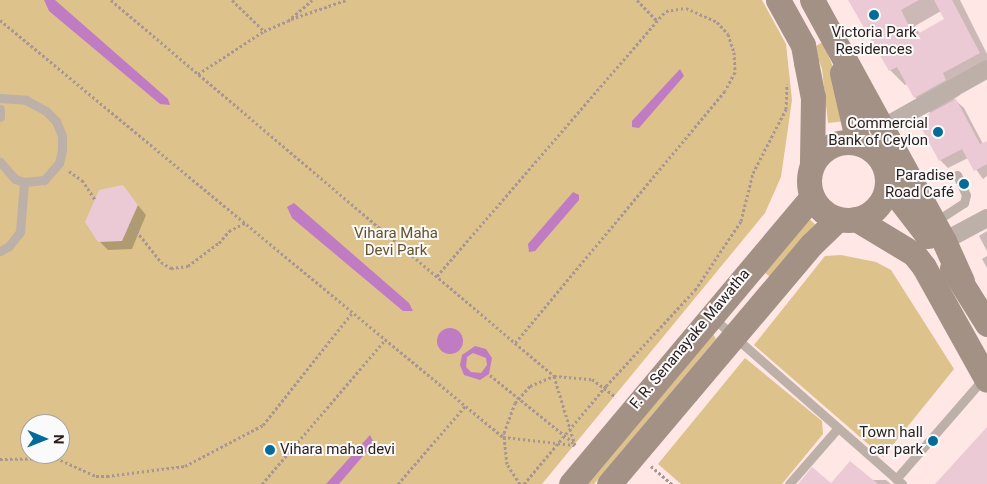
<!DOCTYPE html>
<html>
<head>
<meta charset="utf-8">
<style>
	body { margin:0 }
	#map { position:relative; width:987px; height:484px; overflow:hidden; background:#fee7e5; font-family:Roboto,sans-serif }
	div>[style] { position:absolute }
	.green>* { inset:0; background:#ddc28c }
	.water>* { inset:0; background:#c07cc2 }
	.round { border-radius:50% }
	.shadow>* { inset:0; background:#0003 }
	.building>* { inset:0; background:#eccad5 }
	.path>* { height:3px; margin-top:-1.5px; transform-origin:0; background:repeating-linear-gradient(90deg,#a99694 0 2.5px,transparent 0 5px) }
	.lane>* { height:9px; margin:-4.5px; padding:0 4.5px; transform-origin:4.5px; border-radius:4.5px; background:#bcb0a8 }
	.street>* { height:18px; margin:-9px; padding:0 9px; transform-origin:9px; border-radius:9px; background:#bcb0a8 }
	.secondary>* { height:25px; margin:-12.5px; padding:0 12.5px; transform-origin:12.5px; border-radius:12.5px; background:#a49186 }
	.secondary>.ring { margin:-12.5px; padding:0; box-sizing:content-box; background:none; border:25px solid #a49186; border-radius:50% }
	.dots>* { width:14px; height:14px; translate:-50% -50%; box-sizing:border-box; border:2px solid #fafafa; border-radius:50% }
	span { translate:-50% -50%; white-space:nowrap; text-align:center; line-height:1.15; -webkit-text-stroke:4px #fafafa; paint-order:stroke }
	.poi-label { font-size:15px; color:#2a1d1c }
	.right { translate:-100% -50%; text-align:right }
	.left { translate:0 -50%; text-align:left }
	.park-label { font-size:15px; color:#65522a }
	.street-label { font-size:15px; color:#2a1d1c }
	.north { position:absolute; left:20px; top:414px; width:50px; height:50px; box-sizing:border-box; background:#fafafa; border:1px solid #a7a2a1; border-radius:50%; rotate:91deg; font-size:14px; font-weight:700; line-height:20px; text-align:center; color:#2a1d1c }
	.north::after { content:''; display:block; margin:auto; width:18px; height:22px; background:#026b98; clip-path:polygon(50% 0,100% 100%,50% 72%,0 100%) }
</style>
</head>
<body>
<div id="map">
	<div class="green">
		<i style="clip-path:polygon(evenodd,0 0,762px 0,786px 44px,792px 100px,781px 177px,765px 213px,542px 484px,0 484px,0 0,30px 424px,60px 424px,60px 454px,30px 454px,30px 424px)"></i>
		<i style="clip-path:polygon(823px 42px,833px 67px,845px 121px,828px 123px,822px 69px,814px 47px)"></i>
		<i style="clip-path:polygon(805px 215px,818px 227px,770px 277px,764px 272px)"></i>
		<i style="clip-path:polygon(841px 255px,876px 262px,891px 270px,954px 369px,883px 457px,754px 345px,825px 256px)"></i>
		<i style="clip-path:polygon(713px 334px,716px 339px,594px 484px,585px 484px)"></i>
		<i style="clip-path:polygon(745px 358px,822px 421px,823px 434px,782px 484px,681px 484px,658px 464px)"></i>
	</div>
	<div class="water">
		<i style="clip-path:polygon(44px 0,55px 0,168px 99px,170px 105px,160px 104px,49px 11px)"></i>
		<i style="clip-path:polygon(680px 69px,684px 76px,639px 128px,632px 127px,632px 121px)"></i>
		<i style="clip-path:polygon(573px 192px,579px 195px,579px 200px,535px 251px,529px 252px,528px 244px)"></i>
		<i style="clip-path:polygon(294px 203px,409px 303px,413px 311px,403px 311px,292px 218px,287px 207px)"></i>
		<i class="round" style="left:437px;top:328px;width:26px;height:26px"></i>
		<i style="clip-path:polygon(evenodd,475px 346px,486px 349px,492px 358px,489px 374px,480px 380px,464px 375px,460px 365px,462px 355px,475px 346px,473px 353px,486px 358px,487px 365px,481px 373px,471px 372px,466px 367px,467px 357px,473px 353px)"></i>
		<i style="clip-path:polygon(370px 435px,374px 443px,339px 484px,326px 484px)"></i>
	</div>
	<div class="shadow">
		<i style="clip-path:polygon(evenodd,850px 0,960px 0,987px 54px,987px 73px,957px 89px,960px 95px,954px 99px,964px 108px,983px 144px,987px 142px,987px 176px,983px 179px,968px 158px,948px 168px,940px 160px,919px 121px,931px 114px,915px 97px,907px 84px,905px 85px,890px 70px,850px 0,941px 11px,946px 20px,920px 34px,915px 26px,941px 11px)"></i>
		<i style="clip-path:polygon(123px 187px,146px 215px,132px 249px,108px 250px,99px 241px)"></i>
		<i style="clip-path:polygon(987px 231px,987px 251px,979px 236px)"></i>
		<i style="clip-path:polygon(987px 256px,987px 268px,982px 259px)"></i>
		<i style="clip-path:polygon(871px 480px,886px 480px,891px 484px,832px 484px)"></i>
	</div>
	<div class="building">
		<i style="clip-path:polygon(848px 0,919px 0,901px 10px,914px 36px,944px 19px,934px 0,952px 0,980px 53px,943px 73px,946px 80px,914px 98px,897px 67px,889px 71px)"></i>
		<i style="clip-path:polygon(956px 99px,980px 144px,987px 141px,987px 164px,974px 171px,962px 149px,939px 161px,917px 120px)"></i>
		<i style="clip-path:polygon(123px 185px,138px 205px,122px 241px,98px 242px,85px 222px,99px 190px)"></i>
		<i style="clip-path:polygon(987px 427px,987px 484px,935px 484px)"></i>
		<i style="clip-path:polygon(850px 461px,878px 484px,798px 484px,812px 467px,831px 483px)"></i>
	</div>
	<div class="path">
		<i style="left:111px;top:0;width:581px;rotate:40.32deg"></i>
		<i style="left:554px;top:376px;width:38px;rotate:5deg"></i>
		<i style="left:592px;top:379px;width:30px;rotate:37deg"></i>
		<i style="left:232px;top:0;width:45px;rotate:44.1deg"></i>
		<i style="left:264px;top:31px;width:26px;rotate:-23deg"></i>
		<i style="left:288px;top:21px;width:32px;rotate:-41deg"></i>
		<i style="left:637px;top:0;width:29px;rotate:46deg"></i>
		<i style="left:291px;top:19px;width:58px;rotate:-19.1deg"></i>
		<i style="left:0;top:20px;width:653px;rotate:39.66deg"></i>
		<i style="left:503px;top:437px;width:72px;rotate:6.3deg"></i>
		<i style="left:198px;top:74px;width:79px;rotate:-33.1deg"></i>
		<i style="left:69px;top:171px;width:16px;rotate:35deg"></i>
		<i style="left:82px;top:180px;width:23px;rotate:56deg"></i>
		<i style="left:130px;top:223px;width:50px;rotate:51.5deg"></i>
		<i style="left:161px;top:262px;width:12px;rotate:31deg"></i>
		<i style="left:171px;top:268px;width:17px;rotate:-7deg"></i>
		<i style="left:188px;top:266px;width:39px;rotate:-37deg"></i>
		<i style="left:219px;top:243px;width:16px;rotate:-50deg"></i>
		<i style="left:229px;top:231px;width:18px;rotate:-27deg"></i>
		<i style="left:437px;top:276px;width:350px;rotate:-49.2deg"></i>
		<i style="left:666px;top:11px;width:20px;rotate:-9deg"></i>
		<i style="left:686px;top:8px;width:34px;rotate:24deg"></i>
		<i style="left:717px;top:22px;width:16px;rotate:47deg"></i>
		<i style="left:728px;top:34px;width:19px;rotate:72deg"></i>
		<i style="left:734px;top:52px;width:20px;rotate:87deg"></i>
		<i style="left:735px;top:72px;width:21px;rotate:118deg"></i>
		<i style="left:725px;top:91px;width:329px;rotate:129.8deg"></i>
		<i style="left:490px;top:375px;width:109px;rotate:39.1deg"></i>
		<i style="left:0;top:459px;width:56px;rotate:-1deg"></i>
		<i style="left:56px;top:458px;width:44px;rotate:24.2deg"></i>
		<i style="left:96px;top:476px;width:11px"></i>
		<i style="left:107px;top:476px;width:79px;rotate:-7.3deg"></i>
		<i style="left:185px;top:466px;width:88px;rotate:-27.7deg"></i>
		<i style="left:263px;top:425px;width:144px;rotate:-51.5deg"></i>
		<i style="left:651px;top:466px;width:28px;rotate:41deg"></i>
		<i style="left:262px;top:484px;width:191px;rotate:-49.5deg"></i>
		<i style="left:398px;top:484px;width:103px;rotate:-49.3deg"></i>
		<i style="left:520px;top:484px;width:24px;rotate:-123deg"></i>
		<i style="left:507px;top:464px;width:31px;rotate:-96deg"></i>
		<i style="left:504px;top:433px;width:32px;rotate:-70deg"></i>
		<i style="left:515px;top:403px;width:23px;rotate:-49deg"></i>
		<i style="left:530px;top:386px;width:26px;rotate:-23deg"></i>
		<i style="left:554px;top:376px;width:72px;rotate:73.1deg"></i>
		<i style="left:524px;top:484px;width:128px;rotate:-50.1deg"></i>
		<i style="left:606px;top:386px;width:131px;rotate:-47.2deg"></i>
		<i style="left:695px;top:290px;width:83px;rotate:-56.3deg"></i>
		<i style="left:741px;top:221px;width:49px;rotate:-76deg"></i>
		<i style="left:753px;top:173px;width:72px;rotate:-62.7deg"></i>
		<i style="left:786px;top:109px;width:25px;rotate:-88deg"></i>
	</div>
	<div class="lane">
		<i style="left:0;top:98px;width:26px;rotate:4deg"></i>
		<i style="left:26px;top:100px;width:23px;rotate:29deg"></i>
		<i style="left:46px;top:111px;width:14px;rotate:45deg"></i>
		<i style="left:56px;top:121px;width:16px;rotate:68deg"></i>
		<i style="left:62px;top:136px;width:14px;rotate:90deg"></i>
		<i style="left:62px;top:150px;width:13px;rotate:103deg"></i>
		<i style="left:59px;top:163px;width:23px;rotate:131deg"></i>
		<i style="left:44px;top:180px;width:20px;rotate:174deg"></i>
		<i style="left:24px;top:182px;width:9px;rotate:-162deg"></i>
		<i style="left:15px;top:179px;width:23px;rotate:-131deg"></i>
		<i style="left:0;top:109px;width:8px;rotate:90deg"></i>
		<i style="left:936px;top:221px;width:33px;rotate:-33deg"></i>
		<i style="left:964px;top:203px;width:8px;rotate:-76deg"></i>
		<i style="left:966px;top:195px;width:22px;rotate:-114deg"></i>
		<i style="left:0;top:251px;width:10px;rotate:-29deg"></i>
		<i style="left:9px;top:246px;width:18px;rotate:-52deg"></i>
		<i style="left:20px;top:232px;width:50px;rotate:-85.4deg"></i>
		<i style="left:712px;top:317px;width:253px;rotate:41.3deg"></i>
		<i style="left:896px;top:479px;width:133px;rotate:-49deg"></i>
		<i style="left:789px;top:484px;width:73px;rotate:-48.9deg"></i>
	</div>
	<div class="street">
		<i style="left:882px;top:128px;width:120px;rotate:-29.3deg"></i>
		<i style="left:944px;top:241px;width:49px;rotate:-28.1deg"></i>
	</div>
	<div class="secondary">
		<i style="left:778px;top:0;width:51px;rotate:60.9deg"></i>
		<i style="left:803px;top:45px;width:17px;rotate:80deg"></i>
		<i style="left:806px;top:62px;width:36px;rotate:79deg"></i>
		<i style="left:813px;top:97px;width:67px;rotate:90.9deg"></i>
		<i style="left:812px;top:0;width:275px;rotate:61.3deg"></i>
		<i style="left:944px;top:241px;width:44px;rotate:65.8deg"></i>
		<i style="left:842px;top:73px;width:72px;rotate:77.1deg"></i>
		<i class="ring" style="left:809px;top:142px;width:53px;height:53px"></i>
		<i style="left:887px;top:183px;width:67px;rotate:52.3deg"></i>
		<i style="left:856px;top:219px;width:68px;rotate:31.1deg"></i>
		<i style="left:914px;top:254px;width:16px;rotate:52deg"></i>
		<i style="left:924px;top:267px;width:129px;rotate:60.9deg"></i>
		<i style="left:952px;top:268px;width:66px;rotate:58deg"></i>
		<i style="left:571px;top:484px;width:375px;rotate:-50deg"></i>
		<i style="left:609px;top:484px;width:314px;rotate:-49.8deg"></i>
		<i style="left:812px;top:244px;width:36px;rotate:-44deg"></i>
	</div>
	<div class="dots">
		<i style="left:874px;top:15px;background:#026b98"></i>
		<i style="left:938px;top:132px;background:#026b98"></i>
		<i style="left:964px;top:184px;background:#026b98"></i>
		<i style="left:933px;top:441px;background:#026b98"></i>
		<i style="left:270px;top:450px;background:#026b98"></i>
	</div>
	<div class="poi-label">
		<span style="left:874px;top:41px">Victoria Park<br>Residences</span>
		<span class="right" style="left:928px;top:132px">Commercial<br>Bank of Ceylon</span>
		<span class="right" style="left:954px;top:184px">Paradise<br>Road Café</span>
		<span class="right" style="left:923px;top:441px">Town hall<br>car park</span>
		<span class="left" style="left:280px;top:450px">Vihara maha devi</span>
	</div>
	<div class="park-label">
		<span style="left:396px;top:242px">Vihara Maha<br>Devi Park</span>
	</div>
	<div class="street-label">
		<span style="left:690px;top:339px;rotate:-50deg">F. R. Senanayake Mawatha</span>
	</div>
	<div class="north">N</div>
</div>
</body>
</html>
